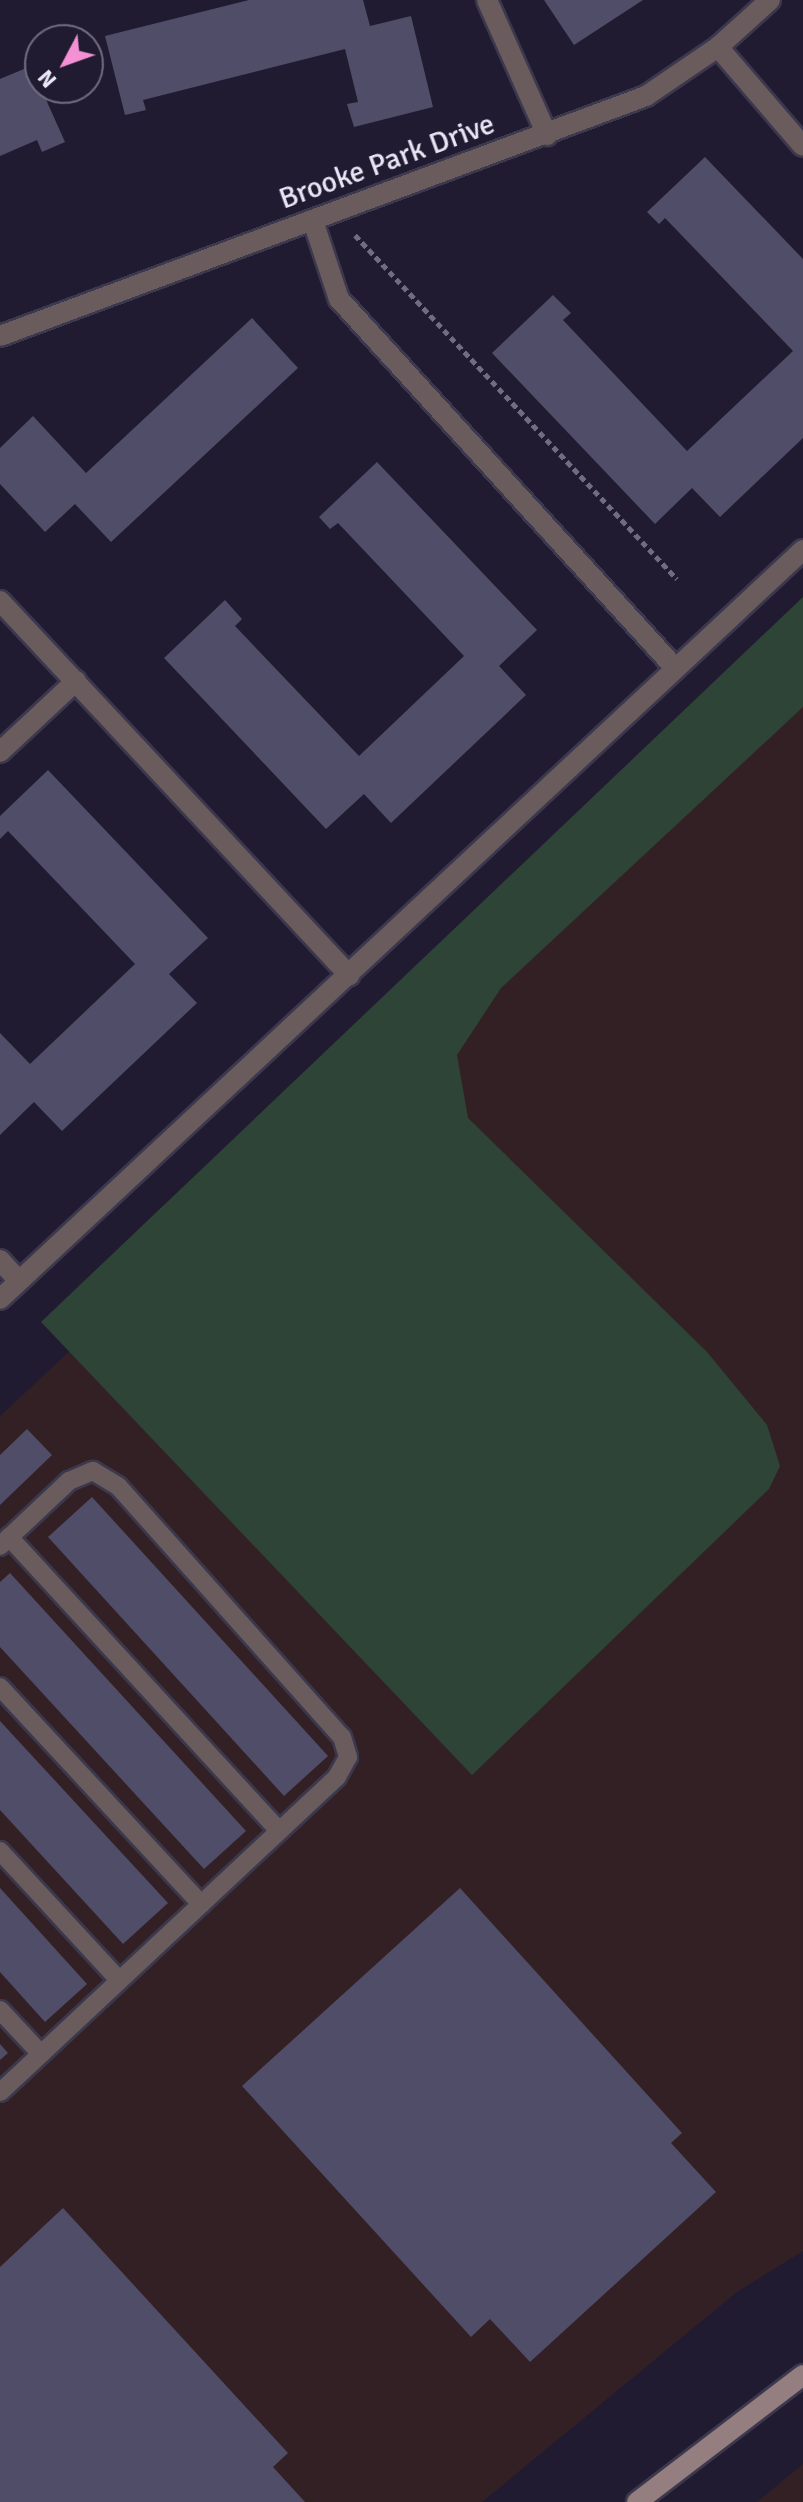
<!DOCTYPE html>
<html>
<head>
<meta charset="utf-8">
<style>
	body { margin:0 }
	#map { position:relative; width:803px; height:2502px; overflow:hidden; background:#201b31; font-family:Signika,sans-serif }
	div>[style] { position:absolute }
	.industrial>* { inset:0; background:#332025 }
	.green>* { inset:0; background:#2e4437 }
	.building>* { inset:0; background:#4f4d67 }
	.path>* { height:5px; margin-top:-2.5px; transform-origin:0; background:repeating-linear-gradient(90deg,#706d80 0 6px,transparent 0 10px) }
	.roads { filter:drop-shadow(2px 0 #3c384d) drop-shadow(-2px 0 #3c384d) drop-shadow(0 2px #3c384d) drop-shadow(0 -2px #3c384d) }
	.lane>* { height:18px; margin:-9px; padding:0 9px; transform-origin:9px; border-radius:9px; background:#6a5b5d }
	.street>* { height:20px; margin:-10px; padding:0 10px; transform-origin:10px; border-radius:10px; background:#6a5b5d }
	.secondary>* { height:20px; margin:-10px; padding:0 10px; transform-origin:10px; border-radius:10px; background:#947e80 }
	span { translate:-50% -50%; white-space:nowrap; text-align:center; line-height:1.15; -webkit-text-stroke:8px #201b31; paint-order:stroke }
	.street-label { font-size:30px; color:#e9e7f6 }
	.north { position:absolute; left:24px; top:24px; width:80px; height:80px; box-sizing:border-box; background:#201b31; border:2px solid #706d80; border-radius:50%; rotate:229deg; font-size:22px; font-weight:700; line-height:32px; text-align:center; color:#e9e7f6 }
	.north::after { content:''; display:block; margin:auto; width:28px; height:36px; background:#f491d4; clip-path:polygon(50% 0,100% 100%,50% 72%,0 100%) }
</style>
</head>
<body>
<div id="map">
	<div class="industrial">
		<i style="clip-path:polygon(803px 668px,803px 2251px,737px 2292px,482px 2502px,0 2502px,0 1416px)"></i>
		<i style="clip-path:polygon(803px 2464px,803px 2502px,757px 2502px)"></i>
	</div>
	<div class="green">
		<i style="clip-path:polygon(803px 597px,803px 707px,501px 988px,457px 1055px,468px 1118px,707px 1352px,767px 1425px,780px 1466px,769px 1489px,472px 1775px,41px 1322px)"></i>
	</div>
	<div class="building">
		<i style="clip-path:polygon(249px 0,363px 0,370px 26px,411px 16px,433px 107px,354px 127px,347px 104px,358px 102px,345px 49px,143px 100px,146px 110px,125px 115px,105px 36px)"></i>
		<i style="clip-path:polygon(544px 0,643px 0,574px 45px)"></i>
		<i style="clip-path:polygon(31px 66px,65px 142px,42px 152px,37px 140px,0 156px,0 79px)"></i>
		<i style="clip-path:polygon(705px 157px,803px 259px,803px 438px,720px 517px,692px 488px,655px 524px,492px 353px,553px 295px,571px 313px,563px 320px,687px 451px,793px 351px,665px 218px,659px 224px,647px 212px)"></i>
		<i style="clip-path:polygon(252px 318px,298px 368px,111px 542px,75px 504px,45px 532px,0 484px,0 448px,33px 416px,86px 473px)"></i>
		<i style="clip-path:polygon(377px 462px,537px 630px,499px 666px,526px 695px,391px 823px,364px 794px,326px 829px,164px 658px,225px 600px,242px 619px,235px 626px,359px 756px,464px 656px,338px 523px,330px 529px,319px 517px)"></i>
		<i style="clip-path:polygon(48px 770px,208px 938px,169px 974px,197px 1003px,62px 1131px,34px 1102px,0 1135px,0 1033px,30px 1064px,135px 964px,8px 831px,0 839px,0 816px)"></i>
		<i style="clip-path:polygon(27px 1429px,52px 1455px,0 1505px,0 1455px)"></i>
		<i style="clip-path:polygon(92px 1497px,328px 1756px,284px 1796px,48px 1537px)"></i>
		<i style="clip-path:polygon(10px 1573px,246px 1831px,204px 1869px,0 1647px,0 1582px)"></i>
		<i style="clip-path:polygon(0 1721px,168px 1903px,123px 1944px,0 1810px)"></i>
		<i style="clip-path:polygon(0 1888px,87px 1984px,45px 2022px,0 1972px)"></i>
		<i style="clip-path:polygon(460px 1888px,682px 2133px,671px 2143px,716px 2192px,530px 2362px,490px 2319px,471px 2337px,242px 2086px)"></i>
		<i style="clip-path:polygon(0 2044px,8px 2053px,0 2060px)"></i>
		<i style="clip-path:polygon(63px 2208px,288px 2453px,273px 2467px,305px 2502px,0 2502px,0 2267px)"></i>
	</div>
	<div class="path">
		<i style="left:355px;top:235px;width:471px;rotate:46.9deg"></i>
	</div>
	<div class="roads">
		<div class="lane">
			<i style="left:9px;top:1537px;width:399px;rotate:47.4deg"></i>
			<i style="left:0;top:1546px;width:95px;rotate:-43.3deg"></i>
			<i style="left:69px;top:1481px;width:26px;rotate:-23deg"></i>
			<i style="left:93px;top:1471px;width:29px;rotate:31deg"></i>
			<i style="left:118px;top:1486px;width:336px;rotate:48.3deg"></i>
			<i style="left:342px;top:1737px;width:21px;rotate:73deg"></i>
			<i style="left:348px;top:1757px;width:23px;rotate:119deg"></i>
			<i style="left:337px;top:1777px;width:461px;rotate:136.9deg"></i>
			<i style="left:0;top:1687px;width:296px;rotate:47.2deg"></i>
			<i style="left:0;top:1851px;width:176px;rotate:47.3deg"></i>
			<i style="left:0;top:2010px;width:60px;rotate:47deg"></i>
		</div>
		<div class="street">
			<i style="left:487px;top:0;width:148px;rotate:66deg"></i>
			<i style="left:718px;top:47px;width:130px;rotate:49.4deg"></i>
			<i style="left:313px;top:221px;width:82px;rotate:71.6deg"></i>
			<i style="left:339px;top:299px;width:500px;rotate:47.67deg"></i>
			<i style="left:0;top:336px;width:689px;rotate:-20.38deg"></i>
			<i style="left:646px;top:96px;width:87px;rotate:-34.2deg"></i>
			<i style="left:718px;top:47px;width:70px;rotate:-42.1deg"></i>
			<i style="left:0;top:601px;width:512px;rotate:46.98deg"></i>
			<i style="left:0;top:752px;width:104px;rotate:-43.1deg"></i>
			<i style="left:0;top:1260px;width:28px;rotate:48deg"></i>
			<i style="left:0;top:1299px;width:1098px;rotate:-43.01deg"></i>
		</div>
		<div class="secondary">
			<i style="left:637px;top:2502px;width:209px;rotate:-37.4deg"></i>
		</div>
	</div>
	<div class="street-label">
		<span style="left:387px;top:162px;rotate:-20deg">Brooke Park Drive</span>
	</div>
	<div class="north">N</div>
</div>
</body>
</html>
